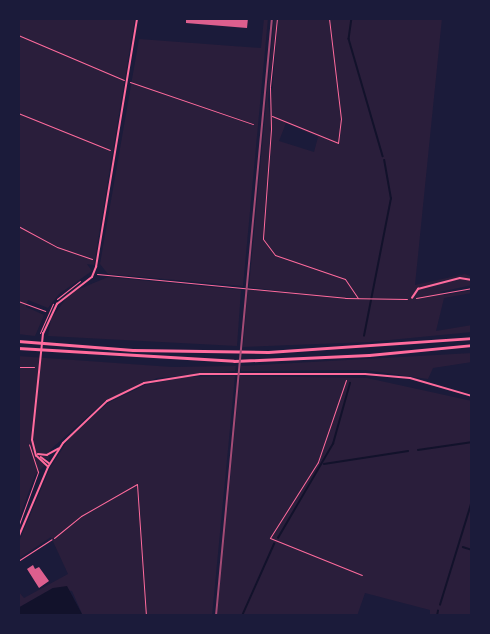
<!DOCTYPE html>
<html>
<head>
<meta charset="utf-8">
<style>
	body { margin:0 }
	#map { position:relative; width:490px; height:634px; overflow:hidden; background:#1b1b3a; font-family:"Noto Sans",sans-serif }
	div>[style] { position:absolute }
	.green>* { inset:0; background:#2a1e3b }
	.water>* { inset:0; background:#12122b }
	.stream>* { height:1.5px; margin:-0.75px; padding:0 0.75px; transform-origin:0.75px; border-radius:0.75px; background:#12122b }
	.building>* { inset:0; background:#dd5f8e }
	.path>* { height:1px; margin:-0.5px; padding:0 0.5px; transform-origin:0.5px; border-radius:0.5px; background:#ff6b9d }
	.service>* { height:1px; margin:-0.5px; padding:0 0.5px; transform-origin:0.5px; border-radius:0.5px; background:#ff6b9d }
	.minor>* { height:1.5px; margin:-0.75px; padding:0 0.75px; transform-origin:0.75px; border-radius:0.75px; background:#ff6b9d }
	.secondary>* { height:2px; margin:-1px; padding:0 1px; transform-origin:1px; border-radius:1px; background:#ff6b9d }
	.motorway>* { height:3px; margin:-1.5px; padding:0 1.5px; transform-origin:1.5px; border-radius:1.5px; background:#ff6b9d }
	.rail>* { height:1.5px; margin:-0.75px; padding:0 0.75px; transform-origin:0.75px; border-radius:0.75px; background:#a44b75 }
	span { translate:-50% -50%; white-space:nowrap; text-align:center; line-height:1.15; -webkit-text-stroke:6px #1b1b3a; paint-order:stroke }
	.frame { position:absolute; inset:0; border:20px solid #1b1b3a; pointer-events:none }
</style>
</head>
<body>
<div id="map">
	<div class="green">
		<i style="clip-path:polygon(18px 18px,135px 18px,95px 258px,94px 265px,87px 264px,92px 271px,59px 294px,48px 308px,28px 300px,26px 307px,44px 315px,35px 336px,18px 334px)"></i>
		<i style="clip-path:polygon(264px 18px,268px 18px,243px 286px,108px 274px,100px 264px,139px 39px,261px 48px)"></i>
		<i style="clip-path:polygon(evenodd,274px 18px,277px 18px,268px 100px,270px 117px,278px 18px,442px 18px,415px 285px,465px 274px,472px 277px,472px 285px,440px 292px,444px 295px,472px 290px,472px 293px,444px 298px,436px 331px,472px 325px,472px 332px,369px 342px,243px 347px,248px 289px,326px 297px,249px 287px,274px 18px,286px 123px,318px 137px,314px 152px,279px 141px,286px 123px)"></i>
		<i style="clip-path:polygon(108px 277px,241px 290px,237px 346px,48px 336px,51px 319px,70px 293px)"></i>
		<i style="clip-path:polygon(472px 353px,472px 362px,433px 368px,428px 379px,365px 370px,241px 371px,241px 366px)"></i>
		<i style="clip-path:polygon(18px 356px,172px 367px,236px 366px,235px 371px,157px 378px,106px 400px,50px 450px,49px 460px,45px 458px,46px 464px,35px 475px,18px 521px)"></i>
		<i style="clip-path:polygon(235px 376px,212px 616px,83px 616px,72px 591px,53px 588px,18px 608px,18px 591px,24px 598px,68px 574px,51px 537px,18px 559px,18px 544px,50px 468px,70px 437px,108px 403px,145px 385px,186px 377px)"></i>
		<i style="clip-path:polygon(240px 376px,367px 378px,472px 401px,472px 616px,430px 616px,430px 610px,365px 593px,357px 616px,217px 616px)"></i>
	</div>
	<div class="water">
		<i style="clip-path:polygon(67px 586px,83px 616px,18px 616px,18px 608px,53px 588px)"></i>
	</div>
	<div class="stream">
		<i style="left:352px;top:18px;width:21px;rotate:98deg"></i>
		<i style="left:349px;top:39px;width:122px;rotate:73.8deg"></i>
		<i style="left:364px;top:336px;width:140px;rotate:-78.9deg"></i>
		<i style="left:391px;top:199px;width:39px;rotate:-100deg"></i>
		<i style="left:418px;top:450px;width:55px;rotate:-8.4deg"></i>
		<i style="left:324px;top:464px;width:85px;rotate:-8.8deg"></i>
		<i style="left:278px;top:538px;width:109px;rotate:-59.7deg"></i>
		<i style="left:333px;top:444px;width:63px;rotate:-74.4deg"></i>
		<i style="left:463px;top:547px;width:9px;rotate:18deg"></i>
		<i style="left:440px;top:605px;width:109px;rotate:-72.9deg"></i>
		<i style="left:242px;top:616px;width:79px;rotate:-66deg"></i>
		<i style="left:437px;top:616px;width:5px;rotate:-79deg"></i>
	</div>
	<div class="building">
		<i style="clip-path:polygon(186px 18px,248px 18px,247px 28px,186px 23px)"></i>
		<i style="clip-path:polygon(33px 565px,35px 569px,39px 567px,49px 581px,39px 588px,27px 569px)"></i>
	</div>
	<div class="path">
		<i style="left:277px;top:18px;width:69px;rotate:95.8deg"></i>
		<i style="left:270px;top:87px;width:42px;rotate:88.6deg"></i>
		<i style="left:271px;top:129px;width:110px;rotate:94.2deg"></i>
		<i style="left:263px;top:239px;width:20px;rotate:53deg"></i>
		<i style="left:275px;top:255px;width:74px;rotate:18.9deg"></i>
		<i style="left:345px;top:279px;width:23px;rotate:56deg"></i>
		<i style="left:18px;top:35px;width:115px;rotate:23deg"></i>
		<i style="left:130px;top:82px;width:130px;rotate:18.9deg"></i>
		<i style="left:18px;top:113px;width:99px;rotate:21.9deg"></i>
		<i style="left:272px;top:116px;width:71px;rotate:22.2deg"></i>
		<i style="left:338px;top:143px;width:24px;rotate:-83deg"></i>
		<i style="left:341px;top:119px;width:102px;rotate:-96.8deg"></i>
		<i style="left:18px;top:226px;width:44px;rotate:28.3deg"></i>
		<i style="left:57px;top:247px;width:37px;rotate:19deg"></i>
		<i style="left:97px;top:274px;width:249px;rotate:5.5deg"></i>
		<i style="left:345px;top:298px;width:62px;rotate:0.9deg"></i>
		<i style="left:416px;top:298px;width:57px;rotate:-10.1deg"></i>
		<i style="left:57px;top:299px;width:29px;rotate:-38deg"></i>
		<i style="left:18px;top:301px;width:29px;rotate:20deg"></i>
		<i style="left:40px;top:333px;width:32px;rotate:-66deg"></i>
		<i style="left:18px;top:367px;width:16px"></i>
		<i style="left:346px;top:380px;width:87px;rotate:108.9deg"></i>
		<i style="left:318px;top:462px;width:90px;rotate:122.3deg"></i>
		<i style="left:270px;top:538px;width:99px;rotate:21.9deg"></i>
		<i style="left:18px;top:527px;width:59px;rotate:-70deg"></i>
		<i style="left:38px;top:472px;width:29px;rotate:-108deg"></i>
		<i style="left:54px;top:538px;width:35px;rotate:-39deg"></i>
		<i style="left:81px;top:516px;width:64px;rotate:-29.7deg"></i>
		<i style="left:137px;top:484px;width:132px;rotate:86.1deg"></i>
	</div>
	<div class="service">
		<i style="left:18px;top:561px;width:40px;rotate:-32.9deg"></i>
	</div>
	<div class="minor">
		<i style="left:412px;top:298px;width:11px;rotate:-56deg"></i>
		<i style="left:418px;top:289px;width:43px;rotate:-14.7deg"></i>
		<i style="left:460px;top:278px;width:12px;rotate:9deg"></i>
		<i style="left:38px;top:454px;width:9px;rotate:6deg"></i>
		<i style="left:47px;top:455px;width:13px;rotate:-29deg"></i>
		<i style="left:41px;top:457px;width:10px;rotate:37deg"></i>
		<i style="left:48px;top:467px;width:16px;rotate:-137deg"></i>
		<i style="left:36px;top:456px;width:16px;rotate:-104deg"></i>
		<i style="left:32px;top:440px;width:107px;rotate:-84.1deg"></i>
		<i style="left:43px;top:334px;width:33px;rotate:-65deg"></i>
		<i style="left:57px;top:304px;width:44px;rotate:-37.6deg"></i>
		<i style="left:92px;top:277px;width:11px;rotate:-68deg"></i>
		<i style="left:96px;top:267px;width:252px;rotate:-80.6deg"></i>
	</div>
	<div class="secondary">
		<i style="left:18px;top:538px;width:77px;rotate:-67.1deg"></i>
		<i style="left:48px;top:467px;width:28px;rotate:-58deg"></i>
		<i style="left:63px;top:443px;width:61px;rotate:-43.7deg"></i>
		<i style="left:107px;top:401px;width:41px;rotate:-25.9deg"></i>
		<i style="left:144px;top:383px;width:57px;rotate:-9.1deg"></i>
		<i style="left:200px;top:374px;width:165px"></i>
		<i style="left:365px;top:374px;width:45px;rotate:5.1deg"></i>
		<i style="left:410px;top:378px;width:65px;rotate:16.2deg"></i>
	</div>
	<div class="motorway">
		<i style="left:18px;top:341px;width:115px;rotate:4.5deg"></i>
		<i style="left:133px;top:350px;width:135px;rotate:0.8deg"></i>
		<i style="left:268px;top:352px;width:204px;rotate:-3.9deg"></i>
		<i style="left:18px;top:348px;width:216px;rotate:3.4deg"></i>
		<i style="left:234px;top:361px;width:135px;rotate:-2.5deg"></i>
		<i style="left:369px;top:355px;width:103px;rotate:-5.5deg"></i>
	</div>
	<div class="rail">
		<i style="left:216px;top:616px;width:601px;rotate:-84.65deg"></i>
	</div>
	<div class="frame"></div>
</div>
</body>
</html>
